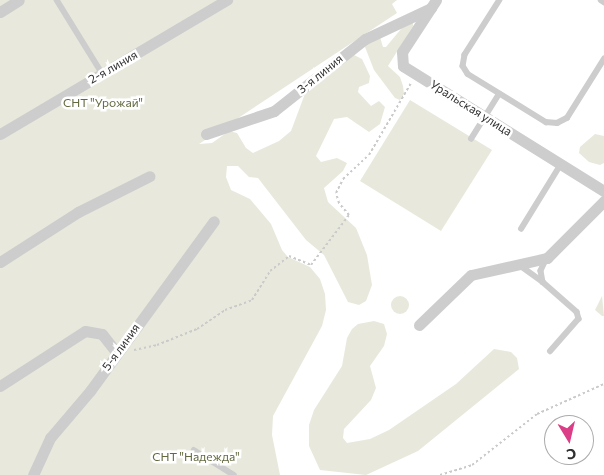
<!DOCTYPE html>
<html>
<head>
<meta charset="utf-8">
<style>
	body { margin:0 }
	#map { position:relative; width:604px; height:475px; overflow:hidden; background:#fff; font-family:Commissioner,sans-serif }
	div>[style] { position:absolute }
	.green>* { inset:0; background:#e8e9dc }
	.round { border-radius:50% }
	.path>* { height:2px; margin-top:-1px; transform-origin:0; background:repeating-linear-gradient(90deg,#cacaca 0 2.5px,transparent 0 5px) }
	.lane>* { height:5.5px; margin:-2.75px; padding:0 2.75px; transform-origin:2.75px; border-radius:2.75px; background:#cdcdcd }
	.street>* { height:11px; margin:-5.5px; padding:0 5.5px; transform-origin:5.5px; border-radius:5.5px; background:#cdcdcd }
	span { translate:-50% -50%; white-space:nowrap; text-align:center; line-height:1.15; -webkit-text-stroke:5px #fff; paint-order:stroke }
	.street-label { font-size:12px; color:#303030 }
	.park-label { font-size:12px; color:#636a40 }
	.north { position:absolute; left:544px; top:415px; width:50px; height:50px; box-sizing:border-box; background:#fff; border:1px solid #acacac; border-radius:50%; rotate:171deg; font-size:14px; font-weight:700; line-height:20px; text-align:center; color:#303030 }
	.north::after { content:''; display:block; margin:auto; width:18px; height:22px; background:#db3e86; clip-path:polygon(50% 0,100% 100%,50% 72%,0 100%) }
</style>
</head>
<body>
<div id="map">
	<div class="green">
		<i style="clip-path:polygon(0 0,397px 0,392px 4px,397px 13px,199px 144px,212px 143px,229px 131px,237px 133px,246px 148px,253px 153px,279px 141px,291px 131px,306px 91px,354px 55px,362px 59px,370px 76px,369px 83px,359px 87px,358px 92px,371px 106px,379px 101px,385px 107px,380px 124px,369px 132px,347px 117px,334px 119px,316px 156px,321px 162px,337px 158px,347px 163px,343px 171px,324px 188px,328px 202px,356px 228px,367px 255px,372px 285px,366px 301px,359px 305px,348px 302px,324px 255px,306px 240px,258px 178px,249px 177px,238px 166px,227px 166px,226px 177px,231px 190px,250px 199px,271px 224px,282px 250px,288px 257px,310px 267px,320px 279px,325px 294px,326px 310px,322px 326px,273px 416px,272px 435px,280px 475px,0 475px)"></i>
		<i style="clip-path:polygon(413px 22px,413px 26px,388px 66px,400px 77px,403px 86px,404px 94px,400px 100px,395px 98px,374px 70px,365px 47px,366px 43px,380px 37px,383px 47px,386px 47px,406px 23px)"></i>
		<i style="clip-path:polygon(410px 100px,492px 150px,441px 231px,360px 181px)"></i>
		<i style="clip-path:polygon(595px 134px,604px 136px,604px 163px,600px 165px,589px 162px,579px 153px,580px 147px)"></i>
		<i style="clip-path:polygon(602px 296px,604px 316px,602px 316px,595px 310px)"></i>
		<i class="round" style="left:391px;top:296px;width:18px;height:18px"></i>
		<i style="clip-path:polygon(374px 321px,384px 324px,387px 334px,384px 346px,370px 366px,376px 388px,371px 400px,344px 429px,343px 438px,347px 443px,370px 439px,389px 430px,456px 384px,494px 349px,511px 352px,517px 358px,519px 369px,418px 451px,366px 475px,320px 470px,309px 446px,309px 425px,314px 410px,342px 366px,347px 338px,352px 329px,358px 324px)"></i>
	</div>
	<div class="path">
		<i style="left:134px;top:350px;width:24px;rotate:-12deg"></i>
		<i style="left:157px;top:345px;width:43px;rotate:-21.8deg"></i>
		<i style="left:197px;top:329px;width:34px;rotate:-34deg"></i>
		<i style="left:225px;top:310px;width:29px;rotate:-20deg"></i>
		<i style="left:252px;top:300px;width:34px;rotate:-58deg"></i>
		<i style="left:270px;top:271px;width:24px;rotate:-38deg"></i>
		<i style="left:289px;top:256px;width:24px;rotate:22deg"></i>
		<i style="left:311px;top:265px;width:63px;rotate:-52.8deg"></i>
		<i style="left:349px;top:215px;width:16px;rotate:-130deg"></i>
		<i style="left:339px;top:203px;width:10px;rotate:-107deg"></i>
		<i style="left:336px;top:193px;width:16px;rotate:-63deg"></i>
		<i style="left:343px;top:179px;width:35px;rotate:-43deg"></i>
		<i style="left:369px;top:155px;width:83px;rotate:-59.7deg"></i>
		<i style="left:440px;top:475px;width:34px;rotate:-17deg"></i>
		<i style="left:472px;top:465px;width:83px;rotate:-38.1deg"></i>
		<i style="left:537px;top:414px;width:73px;rotate:-24.1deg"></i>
	</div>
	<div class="lane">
		<i style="left:57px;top:0;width:86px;rotate:58.3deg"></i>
		<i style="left:500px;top:0;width:65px;rotate:122.5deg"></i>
		<i style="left:465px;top:55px;width:11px;rotate:100deg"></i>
		<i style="left:463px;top:66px;width:9px;rotate:58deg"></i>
		<i style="left:468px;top:74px;width:92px;rotate:31.6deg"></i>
		<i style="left:546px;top:122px;width:11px;rotate:5deg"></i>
		<i style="left:557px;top:123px;width:11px;rotate:-27deg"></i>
		<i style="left:567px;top:118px;width:70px;rotate:-57.9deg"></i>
		<i style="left:601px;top:0;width:4px;rotate:34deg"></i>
		<i style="left:471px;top:139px;width:53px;rotate:-58.1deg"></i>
		<i style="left:521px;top:229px;width:76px;rotate:-58.4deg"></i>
		<i style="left:547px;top:258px;width:14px;rotate:115deg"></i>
		<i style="left:541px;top:271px;width:11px;rotate:80deg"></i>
		<i style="left:543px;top:282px;width:45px;rotate:41.4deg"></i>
		<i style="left:577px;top:312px;width:7px;rotate:74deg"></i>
		<i style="left:579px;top:319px;width:43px;rotate:131.2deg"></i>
		<i style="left:521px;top:266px;width:27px;rotate:36deg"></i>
		<i style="left:194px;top:450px;width:47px;rotate:32deg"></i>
	</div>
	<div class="street">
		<i style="left:436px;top:0;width:62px;rotate:123.2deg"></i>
		<i style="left:402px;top:52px;width:14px;rotate:86deg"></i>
		<i style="left:403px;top:66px;width:237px;rotate:31.9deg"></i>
		<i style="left:0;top:12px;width:22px;rotate:-32deg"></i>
		<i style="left:0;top:134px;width:264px;rotate:-30.6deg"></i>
		<i style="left:206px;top:134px;width:72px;rotate:-18.7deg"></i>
		<i style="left:274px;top:111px;width:116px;rotate:-38.4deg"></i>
		<i style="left:365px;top:39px;width:73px;rotate:-25.2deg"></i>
		<i style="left:0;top:262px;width:93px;rotate:-32.7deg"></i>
		<i style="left:78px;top:212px;width:80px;rotate:-26.6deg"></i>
		<i style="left:419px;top:325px;width:72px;rotate:-43.9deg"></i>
		<i style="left:471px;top:275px;width:78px;rotate:-12.6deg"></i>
		<i style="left:547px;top:258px;width:81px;rotate:-45deg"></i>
		<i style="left:0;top:386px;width:101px;rotate:-32.9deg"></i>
		<i style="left:85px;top:331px;width:17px;rotate:10deg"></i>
		<i style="left:102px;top:334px;width:24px;rotate:52deg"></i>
		<i style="left:33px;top:475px;width:41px;rotate:-65.3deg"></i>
		<i style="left:50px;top:438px;width:62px;rotate:-49.6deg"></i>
		<i style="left:90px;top:391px;width:210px;rotate:-53.9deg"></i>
	</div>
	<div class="street-label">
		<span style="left:113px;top:67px;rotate:-30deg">2-я линия</span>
		<span style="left:320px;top:74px;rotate:-39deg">3-я линия</span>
		<span style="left:471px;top:108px;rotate:32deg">Уральская улица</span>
		<span style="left:121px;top:347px;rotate:-54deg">5-я линия</span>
	</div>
	<div class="park-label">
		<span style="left:103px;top:103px">СНТ "Урожай"</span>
		<span style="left:196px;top:457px">СНТ "Надежда"</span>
	</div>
	<div class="north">С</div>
</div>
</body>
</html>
